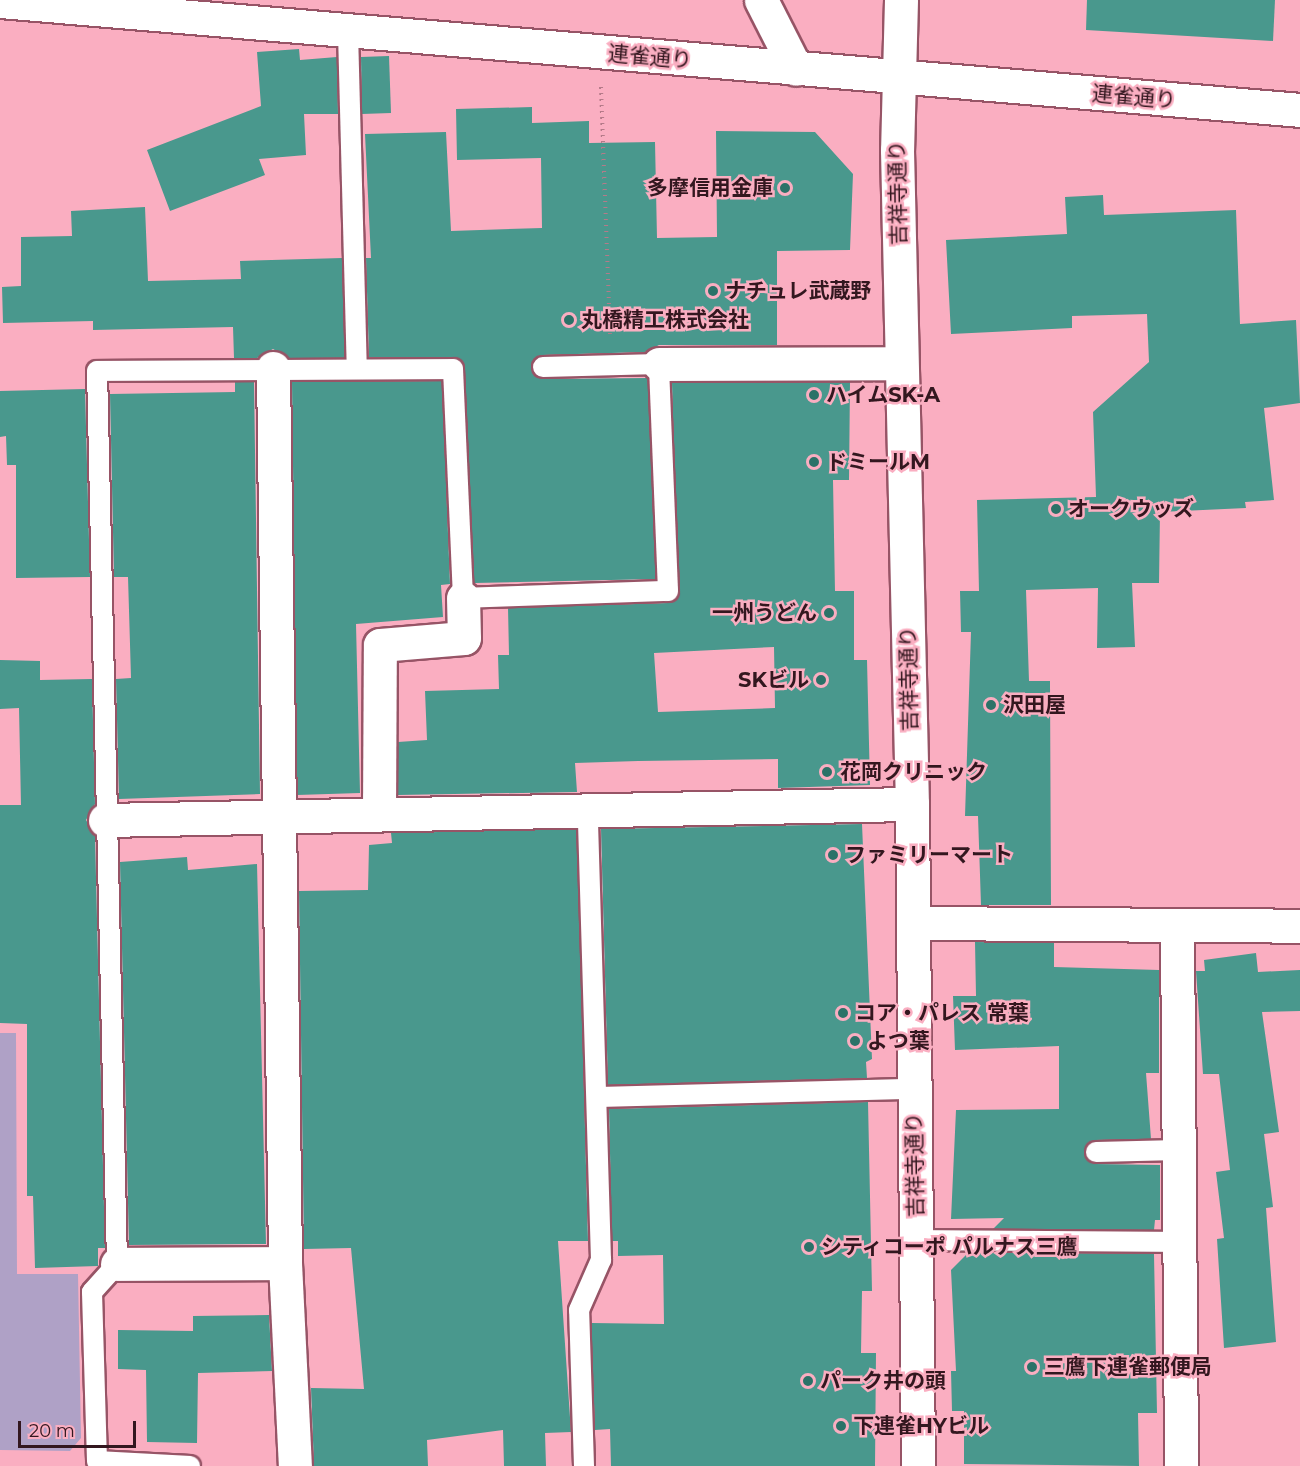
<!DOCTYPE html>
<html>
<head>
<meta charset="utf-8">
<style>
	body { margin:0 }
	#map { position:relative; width:1300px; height:1466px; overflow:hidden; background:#faaec1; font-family:Montserrat,"Noto Sans JP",sans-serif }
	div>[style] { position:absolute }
	.green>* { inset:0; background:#afa1c6 }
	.building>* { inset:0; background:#49988d }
	.path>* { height:4px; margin-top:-2px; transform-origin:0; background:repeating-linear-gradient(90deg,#b57a89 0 1.5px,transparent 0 6px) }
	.roads { filter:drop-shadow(2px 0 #975466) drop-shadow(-2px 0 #975466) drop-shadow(0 2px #975466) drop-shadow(0 -2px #975466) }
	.service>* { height:20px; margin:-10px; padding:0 10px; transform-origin:10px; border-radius:10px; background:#fff }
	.minor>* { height:33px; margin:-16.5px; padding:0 16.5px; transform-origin:16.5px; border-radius:16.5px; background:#fff }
	.secondary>* { height:33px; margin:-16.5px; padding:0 16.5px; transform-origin:16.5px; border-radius:16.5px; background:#fff }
	.dots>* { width:16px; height:16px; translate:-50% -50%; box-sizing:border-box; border:3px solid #faaec1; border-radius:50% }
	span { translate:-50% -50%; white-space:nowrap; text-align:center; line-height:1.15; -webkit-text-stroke:5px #faaec1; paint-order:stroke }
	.street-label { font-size:21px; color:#33171f }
	.poi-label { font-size:21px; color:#33171f; font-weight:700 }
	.right { translate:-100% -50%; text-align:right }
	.left { translate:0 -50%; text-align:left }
	.scale { position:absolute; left:18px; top:1421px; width:118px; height:27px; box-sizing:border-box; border:3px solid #33171f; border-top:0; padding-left:8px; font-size:18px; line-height:21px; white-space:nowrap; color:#33171f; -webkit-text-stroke:4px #faaec1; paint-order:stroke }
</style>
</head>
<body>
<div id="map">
	<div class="green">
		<i style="clip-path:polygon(0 1033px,16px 1033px,17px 1274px,78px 1274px,81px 1438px,70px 1451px,0 1450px)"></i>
	</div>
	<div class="building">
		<i style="clip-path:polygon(1087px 0,1275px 0,1273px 41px,1086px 30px)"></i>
		<i style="clip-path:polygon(299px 49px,300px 60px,337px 57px,338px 114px,304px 114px,306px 155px,259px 159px,265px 175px,170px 211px,147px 150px,261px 106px,257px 52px)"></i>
		<i style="clip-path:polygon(389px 56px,391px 113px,362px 114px,361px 57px)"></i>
		<i style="clip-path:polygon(532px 107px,532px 123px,589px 121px,589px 143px,655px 142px,657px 238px,717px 237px,716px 131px,815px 132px,853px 174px,850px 250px,777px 251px,777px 345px,659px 345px,645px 352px,543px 355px,532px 362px,533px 374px,543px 379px,648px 378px,656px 579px,474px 583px,463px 363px,453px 357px,369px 357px,366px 258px,371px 258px,365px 134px,446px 132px,451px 231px,542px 228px,541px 158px,457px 160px,456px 109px)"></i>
		<i style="clip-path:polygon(1103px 195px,1104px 215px,1236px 210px,1240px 324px,1296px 320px,1300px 403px,1264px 408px,1274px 500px,1245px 502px,1246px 508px,1160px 512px,1159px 583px,1132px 583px,1135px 647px,1097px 648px,1098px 588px,1026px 590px,1029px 681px,1050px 681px,1051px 905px,981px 905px,978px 816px,965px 816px,971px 632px,961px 632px,960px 591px,979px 591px,977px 500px,1096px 497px,1093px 412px,1149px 362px,1147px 314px,1072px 316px,1072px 328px,951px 334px,946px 240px,1067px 234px,1065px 197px)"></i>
		<i style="clip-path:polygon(145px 207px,148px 281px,241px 279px,240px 261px,342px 258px,345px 358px,289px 358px,273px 349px,257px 358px,234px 358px,233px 327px,93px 330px,93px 321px,3px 323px,2px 287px,21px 286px,21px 237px,72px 236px,71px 211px)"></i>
		<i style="clip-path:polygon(442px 381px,450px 584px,441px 585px,443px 617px,356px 624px,360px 793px,297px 795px,292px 382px)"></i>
		<i style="clip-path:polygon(235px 382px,254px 382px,260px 794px,119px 799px,116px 679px,131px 678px,128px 577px,114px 577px,110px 394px,235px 392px)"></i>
		<i style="clip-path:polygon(evenodd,850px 382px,849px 480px,833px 480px,835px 591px,854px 591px,854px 660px,867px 660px,870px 785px,778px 788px,778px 759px,638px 761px,575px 763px,577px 792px,398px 795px,398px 742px,427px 740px,425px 691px,499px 689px,498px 655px,509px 655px,508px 608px,668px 603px,678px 597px,672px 383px,850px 382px,774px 647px,775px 708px,658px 712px,654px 653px,774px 647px)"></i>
		<i style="clip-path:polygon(85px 389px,90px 577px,16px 578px,16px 465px,7px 465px,6px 436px,0 437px,0 391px)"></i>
		<i style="clip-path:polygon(0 660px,40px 661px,40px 680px,92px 679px,95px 804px,86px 820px,95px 836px,105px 1248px,98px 1248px,98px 1266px,35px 1268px,33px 1196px,27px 1196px,27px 1024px,0 1023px,0 805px,21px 805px,19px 708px,0 709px)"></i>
		<i style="clip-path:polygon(862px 824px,872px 1059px,866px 1062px,867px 1078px,608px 1085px,601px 829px)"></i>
		<i style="clip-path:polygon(577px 829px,588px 1241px,558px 1241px,571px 1432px,545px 1433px,546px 1466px,504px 1466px,503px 1430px,427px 1440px,428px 1466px,314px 1466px,311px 1388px,364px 1389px,351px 1248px,304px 1249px,299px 891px,368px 890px,369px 845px,392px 843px,391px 833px)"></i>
		<i style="clip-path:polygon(187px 857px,188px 870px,257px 864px,266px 1244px,129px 1245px,120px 862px)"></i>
		<i style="clip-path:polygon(975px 942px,1054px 943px,1054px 967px,1159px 970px,1159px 1073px,1146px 1073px,1151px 1139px,1095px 1140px,1084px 1152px,1096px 1164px,1160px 1165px,1160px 1220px,1155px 1220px,1154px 1230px,993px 1229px,1004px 1218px,951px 1219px,956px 1110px,1059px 1109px,1059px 1046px,955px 1050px,953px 996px,976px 996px)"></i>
		<i style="clip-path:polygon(1256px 953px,1258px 972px,1300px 970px,1300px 1011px,1262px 1012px,1279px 1132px,1264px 1134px,1273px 1207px,1266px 1208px,1276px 1342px,1224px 1348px,1217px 1239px,1224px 1238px,1216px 1172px,1230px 1170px,1219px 1074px,1203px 1074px,1196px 971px,1205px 971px,1204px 960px)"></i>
		<i style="clip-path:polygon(868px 1102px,872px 1291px,862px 1291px,861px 1353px,876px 1353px,875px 1466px,611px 1466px,610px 1429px,595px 1430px,591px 1323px,664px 1324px,663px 1255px,618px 1256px,618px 1241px,612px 1241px,609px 1109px)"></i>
		<i style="clip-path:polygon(969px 1252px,1154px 1254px,1157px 1413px,1138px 1413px,1139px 1466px,964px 1464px,964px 1411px,952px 1411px,951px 1371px,956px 1371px,951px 1270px)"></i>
		<i style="clip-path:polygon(269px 1315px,272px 1371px,198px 1373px,197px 1443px,147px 1442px,146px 1370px,118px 1369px,118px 1330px,193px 1331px,193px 1316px)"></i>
	</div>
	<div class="path">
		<i style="left:601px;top:87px;width:247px;rotate:87.9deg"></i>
	</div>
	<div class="roads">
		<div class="service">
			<i style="left:348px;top:32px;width:335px;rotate:88.5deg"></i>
			<i style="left:599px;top:1097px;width:315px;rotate:-1.5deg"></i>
			<i style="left:1096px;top:1152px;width:82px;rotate:-1.4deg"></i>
			<i style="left:916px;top:1240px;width:263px;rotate:0.4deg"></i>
			<i style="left:190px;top:1466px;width:93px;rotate:-176.9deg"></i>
			<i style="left:97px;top:1461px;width:169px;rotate:-91.7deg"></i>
			<i style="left:92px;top:1292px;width:38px;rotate:-48deg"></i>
			<i style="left:117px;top:1264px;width:893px;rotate:-91.28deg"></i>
			<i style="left:97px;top:371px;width:356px;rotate:-0.3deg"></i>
			<i style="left:453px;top:369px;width:229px;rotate:87.5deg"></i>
			<i style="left:463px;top:598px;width:205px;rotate:-2deg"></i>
			<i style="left:668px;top:591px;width:227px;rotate:-92.3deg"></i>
			<i style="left:659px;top:364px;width:116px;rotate:178.5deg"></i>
			<i style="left:584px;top:1466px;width:156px;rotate:-91.8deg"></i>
			<i style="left:579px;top:1310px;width:55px;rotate:-66.3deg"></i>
			<i style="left:601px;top:1260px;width:451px;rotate:-91.7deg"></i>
		</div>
		<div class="minor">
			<i style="left:761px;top:0;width:77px;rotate:63.1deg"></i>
			<i style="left:659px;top:364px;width:242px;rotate:-0.2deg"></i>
			<i style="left:273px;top:368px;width:895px;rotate:89.23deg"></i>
			<i style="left:285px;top:1263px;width:203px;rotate:87.2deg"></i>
			<i style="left:379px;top:813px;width:168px;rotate:-89.7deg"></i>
			<i style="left:380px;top:645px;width:84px;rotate:-4.8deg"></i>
			<i style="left:464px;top:638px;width:40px;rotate:-91.4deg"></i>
			<i style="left:105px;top:820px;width:807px;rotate:-1.14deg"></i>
			<i style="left:913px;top:923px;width:387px;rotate:0.4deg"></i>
			<i style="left:1177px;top:927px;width:539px;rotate:89.57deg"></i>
			<i style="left:117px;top:1264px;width:168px;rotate:-0.3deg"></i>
		</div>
		<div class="secondary">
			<i style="left:901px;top:0;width:150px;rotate:91.5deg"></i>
			<i style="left:897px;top:150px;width:654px;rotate:88.69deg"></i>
			<i style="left:912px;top:804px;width:662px;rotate:89.48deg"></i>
			<i style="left:0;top:1px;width:1305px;rotate:4.79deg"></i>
		</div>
	</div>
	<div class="dots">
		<i style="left:785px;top:188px;background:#2b7268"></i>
		<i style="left:713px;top:291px;background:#2b7268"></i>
		<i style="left:569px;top:320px;background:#2b7268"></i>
		<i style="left:814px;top:395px;background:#2b7268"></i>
		<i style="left:814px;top:462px;background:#2b7268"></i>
		<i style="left:1056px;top:509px;background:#2b7268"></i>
		<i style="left:829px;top:613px;background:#2b7268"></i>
		<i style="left:821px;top:680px;background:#2b7268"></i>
		<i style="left:991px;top:705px;background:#2b7268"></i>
		<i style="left:827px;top:772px;background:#2b7268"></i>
		<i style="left:833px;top:855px;background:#2b7268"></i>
		<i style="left:843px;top:1013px;background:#2b7268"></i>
		<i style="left:855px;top:1041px;background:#2b7268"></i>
		<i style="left:809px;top:1247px;background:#2b7268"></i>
		<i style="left:1032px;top:1367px;background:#2b7268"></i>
		<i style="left:808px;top:1381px;background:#2b7268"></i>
		<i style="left:841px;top:1426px;background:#2b7268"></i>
	</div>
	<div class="street-label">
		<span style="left:650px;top:57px;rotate:5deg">連雀通り</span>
		<span style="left:1134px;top:97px;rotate:5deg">連雀通り</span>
		<span style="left:898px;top:193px;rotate:-91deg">吉祥寺通り</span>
		<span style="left:909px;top:679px;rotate:-91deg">吉祥寺通り</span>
		<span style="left:915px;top:1165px;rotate:-91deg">吉祥寺通り</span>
	</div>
	<div class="poi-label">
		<span class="right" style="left:773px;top:188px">多摩信用金庫</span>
		<span class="left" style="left:725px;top:291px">ナチュレ武蔵野</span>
		<span class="left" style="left:581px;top:320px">丸橋精工株式会社</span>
		<span class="left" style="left:826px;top:395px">ハイムSK-A</span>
		<span class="left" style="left:826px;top:462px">ドミールM</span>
		<span class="left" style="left:1068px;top:509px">オークウッズ</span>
		<span class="right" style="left:817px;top:613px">一州うどん</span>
		<span class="right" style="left:809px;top:680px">SKビル</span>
		<span class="left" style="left:1003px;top:705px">沢田屋</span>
		<span class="left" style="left:840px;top:772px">花岡クリニック</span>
		<span class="left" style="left:845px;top:855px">ファミリーマート</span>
		<span class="left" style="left:855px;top:1013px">コア・パレス 常葉</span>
		<span class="left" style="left:867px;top:1041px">よつ葉</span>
		<span class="left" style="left:821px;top:1247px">シティコーポ パルナス三鷹</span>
		<span class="left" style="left:1044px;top:1367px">三鷹下連雀郵便局</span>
		<span class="left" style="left:820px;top:1381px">パーク井の頭</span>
		<span class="left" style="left:853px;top:1426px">下連雀HYビル</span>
	</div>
	<div class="scale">20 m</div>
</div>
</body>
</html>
